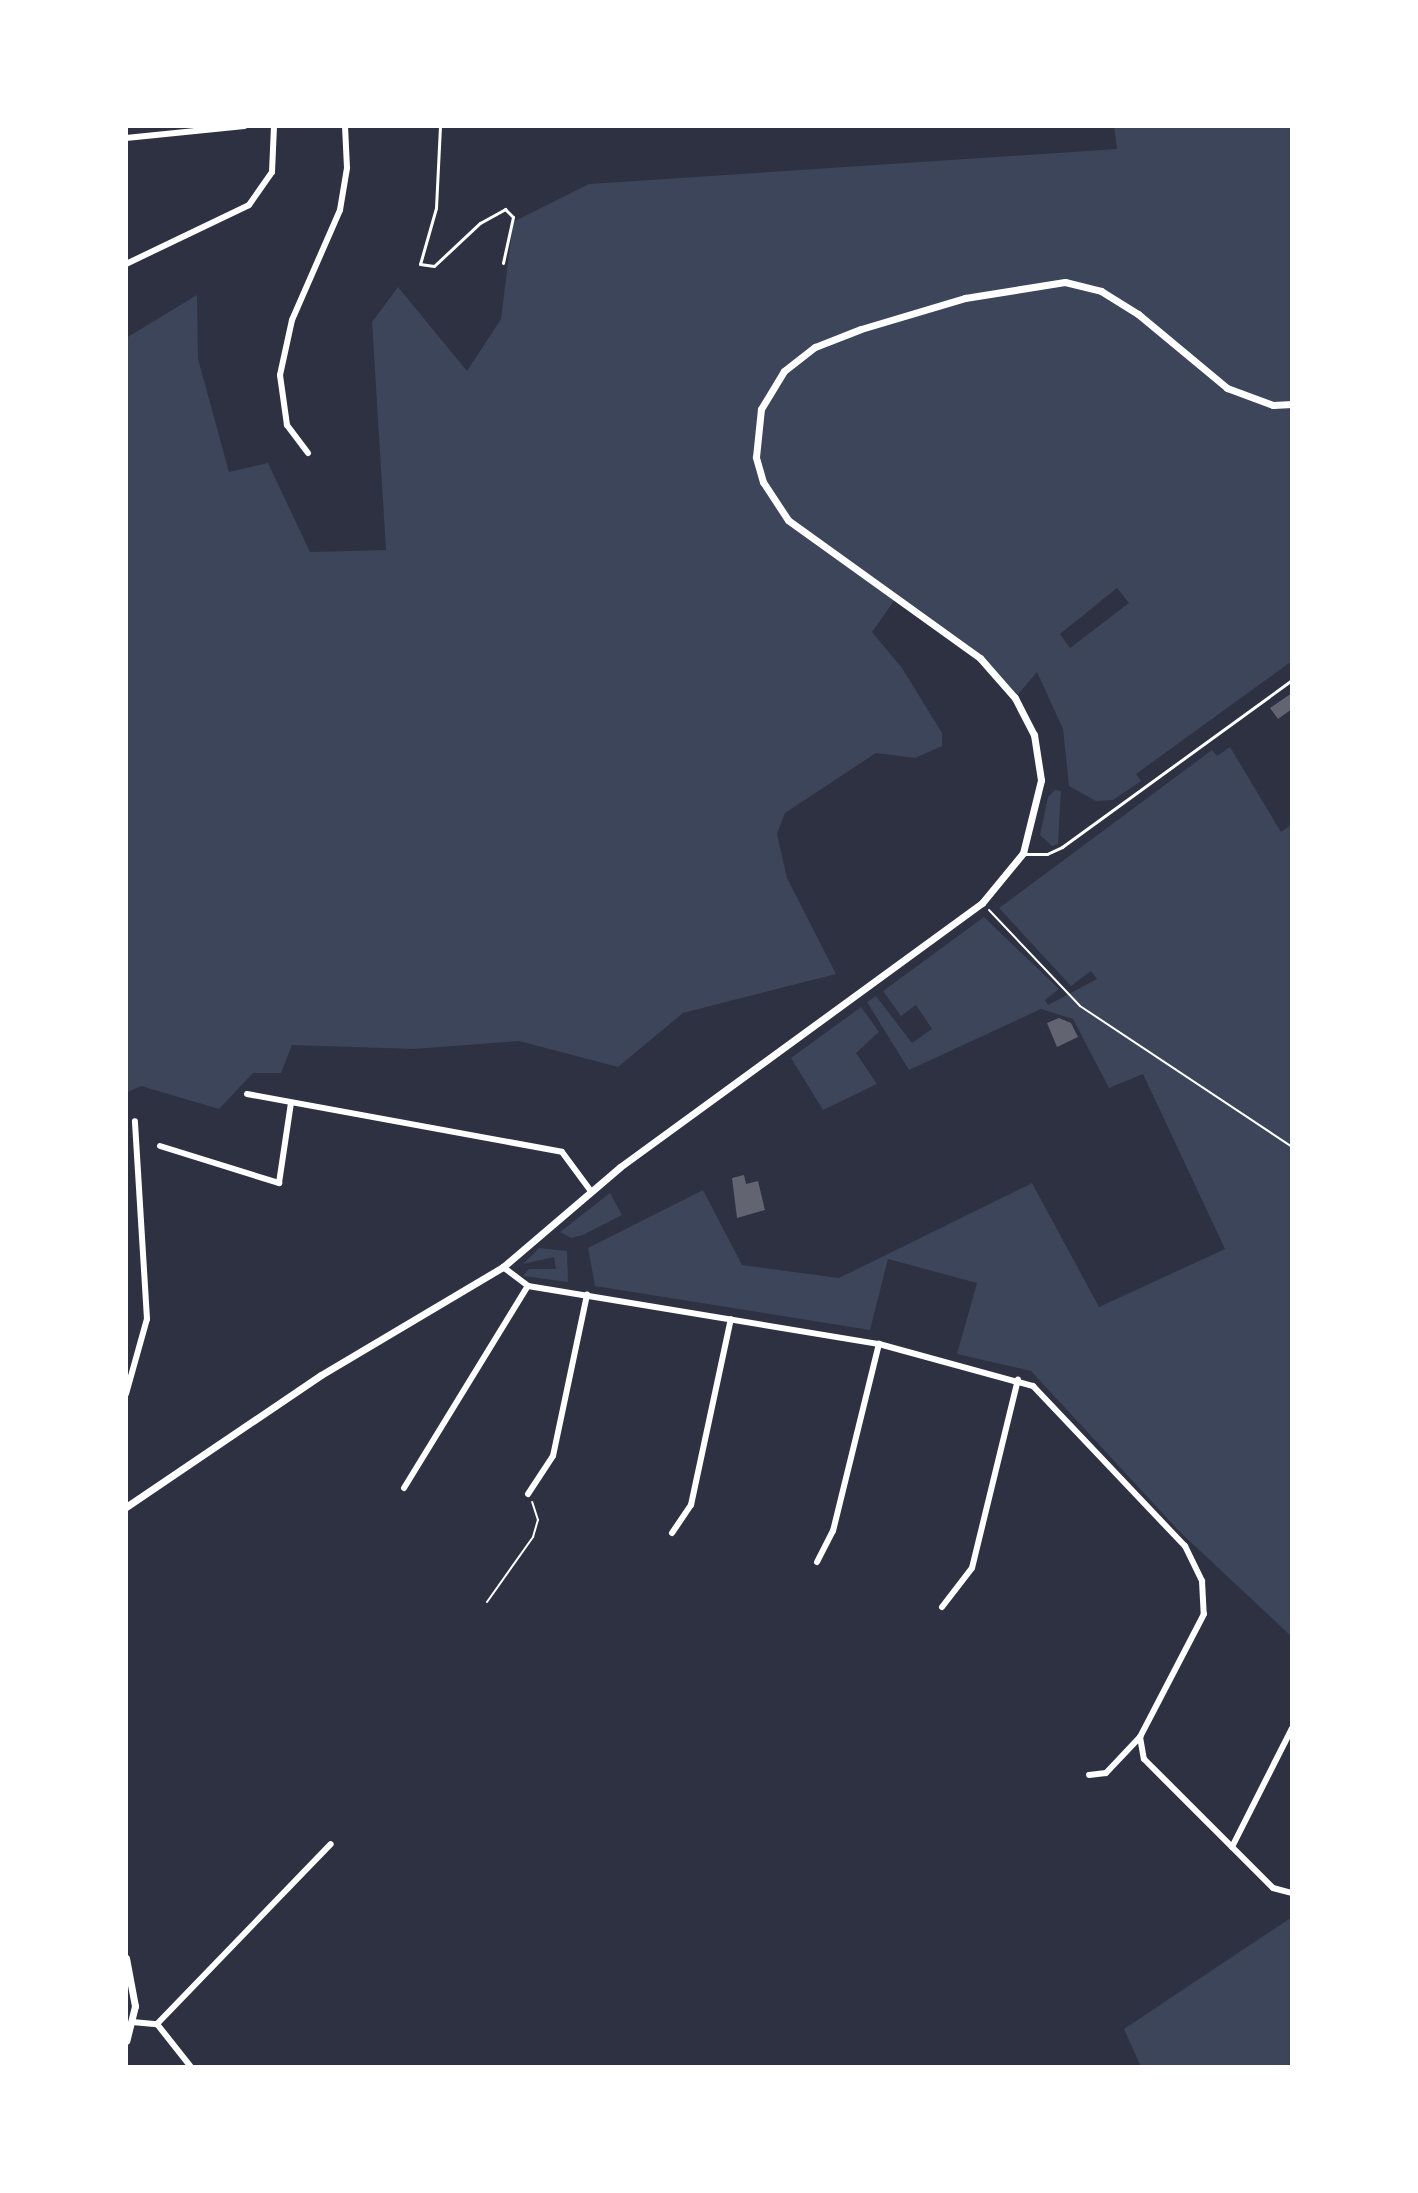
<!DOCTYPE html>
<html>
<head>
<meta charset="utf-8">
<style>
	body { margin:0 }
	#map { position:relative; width:1418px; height:2193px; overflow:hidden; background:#2d3142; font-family:"DM Sans",sans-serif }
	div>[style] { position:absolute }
	.green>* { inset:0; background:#3c4559 }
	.building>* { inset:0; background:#626471 }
	.path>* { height:2px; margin:-1px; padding:0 1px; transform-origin:1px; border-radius:1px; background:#fff }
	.service>* { height:3px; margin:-1.5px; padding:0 1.5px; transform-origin:1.5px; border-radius:1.5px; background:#fff }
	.minor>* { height:6px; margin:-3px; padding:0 3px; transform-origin:3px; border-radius:3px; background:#fff }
	.tertiary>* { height:7px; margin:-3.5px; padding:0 3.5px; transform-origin:3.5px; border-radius:3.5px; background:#fff }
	span { translate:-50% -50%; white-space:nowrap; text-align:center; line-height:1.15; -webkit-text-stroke:6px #fff; paint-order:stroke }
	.frame { position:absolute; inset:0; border:128px solid #fff; pointer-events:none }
</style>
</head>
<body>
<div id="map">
	<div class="green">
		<i style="clip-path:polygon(evenodd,1114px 126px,1292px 126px,1292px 661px,1136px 774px,1141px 781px,1113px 800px,1096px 801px,1069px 786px,1063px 729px,1037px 672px,1015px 698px,998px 675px,896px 598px,872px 632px,902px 668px,942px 733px,942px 746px,915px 758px,876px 753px,785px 813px,777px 834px,787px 878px,836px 974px,683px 1013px,618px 1067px,519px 1041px,414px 1049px,292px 1045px,281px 1073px,253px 1073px,219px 1109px,141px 1086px,126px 1093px,126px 338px,197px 295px,198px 359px,229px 472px,268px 463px,310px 552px,386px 550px,372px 322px,398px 287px,467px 371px,501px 319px,513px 222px,589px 184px,1117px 149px,1114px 126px,1117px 588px,1129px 603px,1070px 648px,1060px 634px,1117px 588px)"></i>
		<i style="clip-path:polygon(1230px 747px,1281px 832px,1292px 824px,1292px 1637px,1179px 1531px,1031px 1371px,957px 1354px,977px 1283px,888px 1259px,870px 1330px,595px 1286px,588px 1248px,703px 1190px,742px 1265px,839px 1278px,1032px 1183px,1099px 1307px,1225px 1249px,1143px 1074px,1109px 1088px,1073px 1019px,1041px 1009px,909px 1070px,867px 1002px,876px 996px,912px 1043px,932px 1029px,916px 1005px,901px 1016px,883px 991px,984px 917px,1059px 989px,1045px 1000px,1048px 1005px,1097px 979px,1091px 971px,1071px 986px,999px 908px,1212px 750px,1217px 756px)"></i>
		<i style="clip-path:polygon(1055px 790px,1061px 791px,1058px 844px,1052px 846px,1040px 835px,1048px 797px)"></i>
		<i style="clip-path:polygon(861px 1007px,879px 1032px,856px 1053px,877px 1084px,823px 1110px,791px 1058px)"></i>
		<i style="clip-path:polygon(610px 1193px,622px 1215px,583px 1235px,571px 1238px,560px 1232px)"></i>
		<i style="clip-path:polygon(539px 1248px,567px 1251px,568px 1282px,523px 1276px,529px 1269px,556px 1269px,554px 1257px,523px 1264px)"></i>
		<i style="clip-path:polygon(1292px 1917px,1292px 2067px,1141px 2067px,1124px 2029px)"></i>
	</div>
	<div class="building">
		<i style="clip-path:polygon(1292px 693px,1292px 709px,1278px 719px,1270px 708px)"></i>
		<i style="clip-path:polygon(1059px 1018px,1071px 1023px,1078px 1037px,1057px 1047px,1047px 1023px)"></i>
		<i style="clip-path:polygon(744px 1175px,746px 1184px,758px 1181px,765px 1210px,737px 1218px,732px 1178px)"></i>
	</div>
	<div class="path">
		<i style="left:989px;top:910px;width:132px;rotate:46.5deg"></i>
		<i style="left:1080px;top:1006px;width:255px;rotate:33.6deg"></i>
		<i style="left:487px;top:1602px;width:80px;rotate:-54.7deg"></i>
		<i style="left:533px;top:1537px;width:18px;rotate:-74deg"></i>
		<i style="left:538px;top:1520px;width:19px;rotate:-108deg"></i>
	</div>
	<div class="service">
		<i style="left:440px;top:126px;width:82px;rotate:92.8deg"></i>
		<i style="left:436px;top:208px;width:58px;rotate:105.9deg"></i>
		<i style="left:420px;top:264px;width:14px;rotate:8deg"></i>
		<i style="left:434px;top:266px;width:63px;rotate:-43.1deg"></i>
		<i style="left:480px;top:223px;width:29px;rotate:-29deg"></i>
		<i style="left:505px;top:209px;width:11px;rotate:45deg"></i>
		<i style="left:513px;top:217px;width:47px;rotate:102.3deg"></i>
		<i style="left:1024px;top:854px;width:23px"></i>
		<i style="left:1047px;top:854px;width:17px;rotate:-25deg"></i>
		<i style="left:1062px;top:847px;width:284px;rotate:-36deg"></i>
	</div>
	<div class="minor">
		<i style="left:126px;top:138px;width:119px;rotate:-5.8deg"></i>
		<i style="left:126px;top:264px;width:136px;rotate:-25.6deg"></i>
		<i style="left:249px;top:205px;width:40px;rotate:-55.1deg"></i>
		<i style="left:272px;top:172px;width:46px;rotate:-87.5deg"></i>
		<i style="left:308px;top:453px;width:35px;rotate:-127deg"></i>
		<i style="left:287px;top:425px;width:50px;rotate:-98deg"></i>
		<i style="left:280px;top:375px;width:56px;rotate:-77.7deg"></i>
		<i style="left:292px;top:320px;width:120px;rotate:-66.4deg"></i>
		<i style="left:340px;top:210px;width:43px;rotate:-80.5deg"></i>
		<i style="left:347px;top:168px;width:42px;rotate:-92.7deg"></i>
		<i style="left:247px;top:1094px;width:320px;rotate:10.4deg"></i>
		<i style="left:562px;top:1152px;width:47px;rotate:53.6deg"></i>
		<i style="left:160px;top:1146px;width:125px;rotate:17.3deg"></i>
		<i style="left:279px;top:1183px;width:81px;rotate:-81.5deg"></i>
		<i style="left:503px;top:1267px;width:31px;rotate:37deg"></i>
		<i style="left:528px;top:1286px;width:356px;rotate:9.4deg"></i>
		<i style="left:879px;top:1344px;width:160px;rotate:15.3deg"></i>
		<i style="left:1033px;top:1386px;width:221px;rotate:46.5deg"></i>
		<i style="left:1185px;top:1546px;width:39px;rotate:64deg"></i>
		<i style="left:1202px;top:1581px;width:33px;rotate:87deg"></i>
		<i style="left:1204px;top:1614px;width:139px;rotate:117.5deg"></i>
		<i style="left:1140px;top:1737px;width:22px;rotate:80deg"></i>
		<i style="left:1144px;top:1759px;width:182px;rotate:45deg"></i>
		<i style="left:1273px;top:1888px;width:20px;rotate:15deg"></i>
		<i style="left:126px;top:1394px;width:78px;rotate:-74.4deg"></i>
		<i style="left:147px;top:1319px;width:198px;rotate:-93.5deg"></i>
		<i style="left:404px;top:1488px;width:237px;rotate:-58.5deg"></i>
		<i style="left:528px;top:1494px;width:45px;rotate:-56.7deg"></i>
		<i style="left:553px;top:1456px;width:165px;rotate:-78.1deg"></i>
		<i style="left:672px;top:1533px;width:34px;rotate:-56deg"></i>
		<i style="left:691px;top:1505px;width:190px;rotate:-77.9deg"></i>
		<i style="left:817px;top:1562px;width:35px;rotate:-63deg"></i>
		<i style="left:833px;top:1531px;width:193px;rotate:-76.2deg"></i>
		<i style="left:942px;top:1607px;width:49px;rotate:-52.4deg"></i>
		<i style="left:972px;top:1568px;width:194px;rotate:-76.3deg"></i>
		<i style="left:1089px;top:1775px;width:17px;rotate:-7deg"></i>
		<i style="left:1106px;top:1773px;width:50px;rotate:-46.6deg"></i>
		<i style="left:1232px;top:1847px;width:133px;rotate:-63.2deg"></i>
		<i style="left:132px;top:2022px;width:25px;rotate:5deg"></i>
		<i style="left:157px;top:2024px;width:250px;rotate:-46deg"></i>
		<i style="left:157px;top:2024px;width:55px;rotate:51.7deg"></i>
	</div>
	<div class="tertiary">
		<i style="left:126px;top:1507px;width:235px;rotate:-34.1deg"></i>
		<i style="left:321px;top:1375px;width:212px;rotate:-30.7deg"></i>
		<i style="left:503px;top:1267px;width:154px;rotate:-40.5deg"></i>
		<i style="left:620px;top:1167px;width:448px;rotate:-36.1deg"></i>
		<i style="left:982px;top:903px;width:65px;rotate:-50.6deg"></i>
		<i style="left:1023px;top:853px;width:75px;rotate:-76.1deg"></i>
		<i style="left:1041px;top:780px;width:46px;rotate:-98.8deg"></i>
		<i style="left:1034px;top:735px;width:42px;rotate:-117.2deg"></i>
		<i style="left:1015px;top:698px;width:53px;rotate:-131.2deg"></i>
		<i style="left:980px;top:658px;width:236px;rotate:-144.3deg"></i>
		<i style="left:788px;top:520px;width:45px;rotate:-123.3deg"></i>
		<i style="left:763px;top:482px;width:26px;rotate:-106deg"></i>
		<i style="left:756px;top:457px;width:48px;rotate:-84.1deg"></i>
		<i style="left:761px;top:409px;width:44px;rotate:-58.8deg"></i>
		<i style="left:784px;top:371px;width:39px;rotate:-38deg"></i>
		<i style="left:815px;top:347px;width:49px;rotate:-21.4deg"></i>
		<i style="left:861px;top:329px;width:109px;rotate:-16.6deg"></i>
		<i style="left:965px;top:298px;width:101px;rotate:-9.1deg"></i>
		<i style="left:1065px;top:282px;width:37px;rotate:14deg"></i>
		<i style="left:1101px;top:291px;width:44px;rotate:31.9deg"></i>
		<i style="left:1138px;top:314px;width:116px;rotate:39.7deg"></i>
		<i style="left:1227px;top:388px;width:49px;rotate:20.3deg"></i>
		<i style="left:1273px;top:405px;width:19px;rotate:-3deg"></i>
		<i style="left:126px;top:1958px;width:49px;rotate:79.4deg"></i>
		<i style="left:135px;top:2006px;width:36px;rotate:104deg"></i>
	</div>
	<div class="frame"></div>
</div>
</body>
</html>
